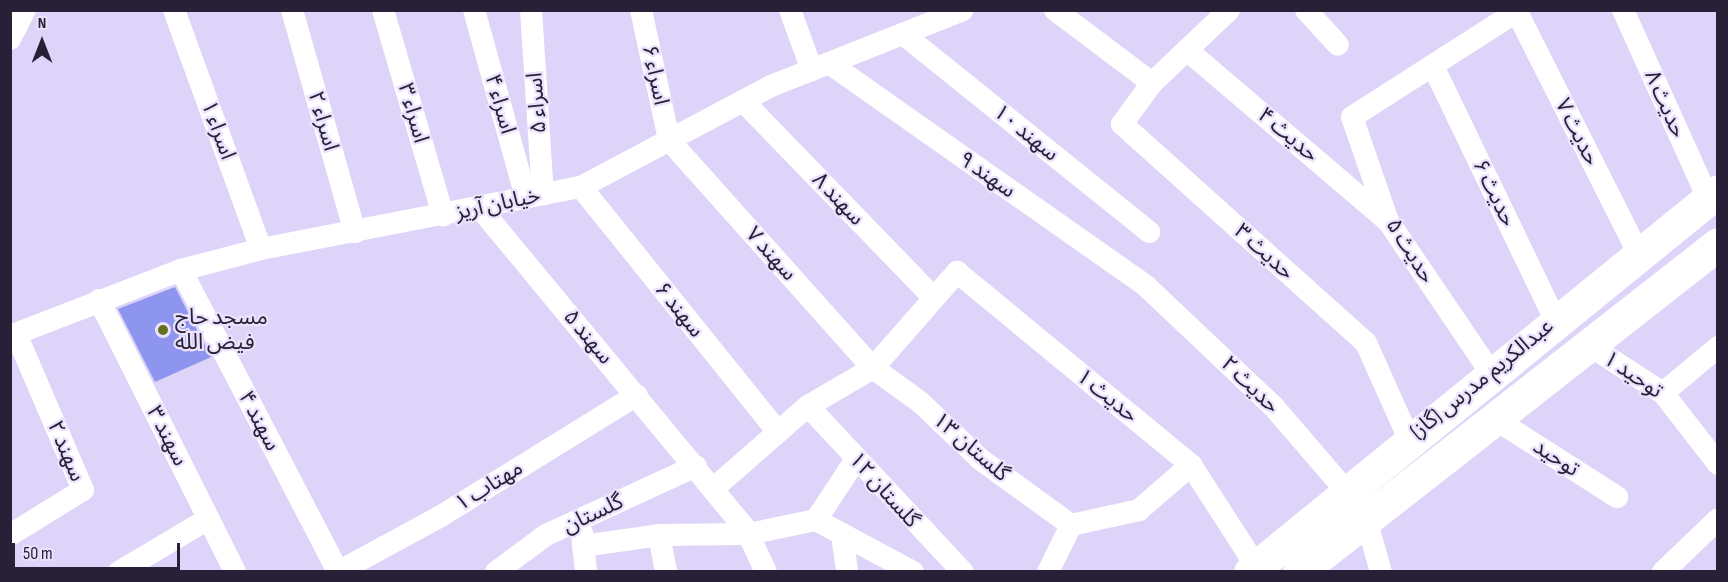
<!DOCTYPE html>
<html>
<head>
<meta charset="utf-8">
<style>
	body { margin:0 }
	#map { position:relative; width:1728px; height:582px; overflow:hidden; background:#ded3f8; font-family:"Sofia Sans Condensed","Noto Sans Arabic",sans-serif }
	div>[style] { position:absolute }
	.building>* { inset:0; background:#8d95ef }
	.street>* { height:22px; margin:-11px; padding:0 11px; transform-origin:11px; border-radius:11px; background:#fff }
	.secondary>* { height:33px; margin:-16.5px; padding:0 16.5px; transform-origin:16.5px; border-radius:16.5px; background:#fff }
	.dots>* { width:16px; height:16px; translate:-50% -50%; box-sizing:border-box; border:3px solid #eae2fc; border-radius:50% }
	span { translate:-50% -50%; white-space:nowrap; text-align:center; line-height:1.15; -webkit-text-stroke:4.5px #eae2fc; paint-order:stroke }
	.street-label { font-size:22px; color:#282037 }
	.poi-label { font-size:22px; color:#282037 }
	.left { translate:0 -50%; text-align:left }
	.frame { position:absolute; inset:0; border:12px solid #282037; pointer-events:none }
	.north { position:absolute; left:12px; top:12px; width:60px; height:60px; -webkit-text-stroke:4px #eae2fc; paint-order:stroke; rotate:0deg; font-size:16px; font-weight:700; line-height:24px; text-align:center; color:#282037 }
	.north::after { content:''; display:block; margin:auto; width:21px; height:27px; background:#282037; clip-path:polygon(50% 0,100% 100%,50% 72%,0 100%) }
	.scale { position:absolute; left:12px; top:543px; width:168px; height:27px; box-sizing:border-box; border:3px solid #282037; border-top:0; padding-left:8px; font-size:18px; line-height:21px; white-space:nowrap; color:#282037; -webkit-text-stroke:4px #eae2fc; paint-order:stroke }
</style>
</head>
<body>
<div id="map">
	<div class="building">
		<i style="clip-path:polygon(175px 287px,211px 357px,155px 382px,118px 309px)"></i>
	</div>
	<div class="street">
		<i style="left:174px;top:10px;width:254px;rotate:70deg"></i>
		<i style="left:292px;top:10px;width:231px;rotate:74.2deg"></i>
		<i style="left:383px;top:10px;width:214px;rotate:73.7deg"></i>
		<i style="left:474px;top:10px;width:195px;rotate:74.5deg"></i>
		<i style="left:531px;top:10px;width:185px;rotate:86.3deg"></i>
		<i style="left:641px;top:10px;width:133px;rotate:77.8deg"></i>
		<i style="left:669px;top:140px;width:306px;rotate:48.2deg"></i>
		<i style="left:873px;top:368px;width:58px;rotate:35.9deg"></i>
		<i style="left:920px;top:402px;width:83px;rotate:43.5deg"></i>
		<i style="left:980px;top:459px;width:112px;rotate:36deg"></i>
		<i style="left:790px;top:10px;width:64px;rotate:69.9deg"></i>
		<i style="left:1055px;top:10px;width:121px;rotate:37deg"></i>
		<i style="left:1229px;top:10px;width:106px;rotate:136.5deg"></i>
		<i style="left:1152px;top:83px;width:51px;rotate:126.2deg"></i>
		<i style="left:1122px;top:124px;width:328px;rotate:41.9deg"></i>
		<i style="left:1366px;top:343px;width:105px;rotate:65.9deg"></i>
		<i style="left:1306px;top:10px;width:47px;rotate:47.6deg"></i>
		<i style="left:1623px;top:10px;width:206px;rotate:65.7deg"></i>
		<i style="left:1517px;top:12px;width:270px;rotate:63.3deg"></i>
		<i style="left:903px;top:34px;width:316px;rotate:38.8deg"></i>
		<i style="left:10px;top:39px;width:33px;rotate:-63deg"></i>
		<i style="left:1187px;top:50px;width:262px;rotate:40.4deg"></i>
		<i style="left:829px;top:63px;width:388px;rotate:35.1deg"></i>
		<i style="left:1146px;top:286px;width:175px;rotate:43.4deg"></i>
		<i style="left:1273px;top:406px;width:112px;rotate:49.3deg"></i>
		<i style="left:1433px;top:66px;width:282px;rotate:64.3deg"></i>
		<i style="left:743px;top:101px;width:273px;rotate:45.9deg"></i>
		<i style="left:581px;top:187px;width:314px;rotate:51.2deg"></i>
		<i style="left:480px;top:208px;width:417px;rotate:50.4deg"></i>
		<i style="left:746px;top:529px;width:47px;rotate:65.1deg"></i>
		<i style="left:181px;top:270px;width:340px;rotate:62.5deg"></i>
		<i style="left:99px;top:300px;width:304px;rotate:63.4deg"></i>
		<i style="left:10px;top:336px;width:183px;rotate:-21.1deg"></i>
		<i style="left:181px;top:270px;width:83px;rotate:-14.7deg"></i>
		<i style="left:261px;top:249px;width:326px;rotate:-11deg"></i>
		<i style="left:581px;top:187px;width:215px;rotate:-28deg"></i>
		<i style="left:771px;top:86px;width:206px;rotate:-21.6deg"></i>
		<i style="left:1589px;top:345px;width:88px;rotate:33deg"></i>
		<i style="left:1663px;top:393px;width:90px;rotate:52.2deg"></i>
		<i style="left:1491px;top:373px;width:184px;rotate:-124.1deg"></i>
		<i style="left:1388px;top:221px;width:110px;rotate:-109.1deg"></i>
		<i style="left:1352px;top:117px;width:198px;rotate:-32.6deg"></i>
		<i style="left:1663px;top:393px;width:72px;rotate:-39.9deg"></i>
		<i style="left:808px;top:406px;width:227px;rotate:47deg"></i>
		<i style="left:1495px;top:419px;width:145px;rotate:32.6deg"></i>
		<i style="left:714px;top:488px;width:125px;rotate:-41.1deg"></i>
		<i style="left:808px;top:406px;width:75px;rotate:-30.3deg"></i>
		<i style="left:873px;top:368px;width:128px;rotate:-48.8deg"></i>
		<i style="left:957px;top:272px;width:303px;rotate:39.5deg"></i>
		<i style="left:1191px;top:465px;width:120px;rotate:57.2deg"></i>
		<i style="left:1366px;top:519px;width:55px;rotate:74.2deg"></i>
		<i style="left:816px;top:520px;width:73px;rotate:-56.7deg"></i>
		<i style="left:1071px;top:525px;width:70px;rotate:-12.4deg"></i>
		<i style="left:1139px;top:510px;width:69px;rotate:-40.9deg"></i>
		<i style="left:582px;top:533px;width:39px;rotate:84deg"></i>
		<i style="left:10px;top:535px;width:86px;rotate:-31.7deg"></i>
		<i style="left:83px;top:490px;width:170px;rotate:-113.2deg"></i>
		<i style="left:659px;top:535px;width:38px;rotate:79deg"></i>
		<i style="left:842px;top:535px;width:37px;rotate:82deg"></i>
		<i style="left:583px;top:546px;width:77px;rotate:-8.2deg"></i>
		<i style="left:659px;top:535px;width:90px;rotate:-0.6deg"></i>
		<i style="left:749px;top:534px;width:68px;rotate:-11.8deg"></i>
		<i style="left:816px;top:520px;width:110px;rotate:28.2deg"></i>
		<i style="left:119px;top:572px;width:104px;rotate:-30.8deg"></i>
		<i style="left:338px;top:572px;width:117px;rotate:-28.5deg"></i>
		<i style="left:441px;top:516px;width:230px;rotate:-31.7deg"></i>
		<i style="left:496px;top:572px;width:62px;rotate:-36.5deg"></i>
		<i style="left:546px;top:535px;width:165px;rotate:-24.7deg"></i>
		<i style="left:1048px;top:572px;width:52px;rotate:-63.9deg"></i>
		<i style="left:1663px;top:572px;width:76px;rotate:-43.9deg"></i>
	</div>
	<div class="secondary">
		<i style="left:1250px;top:572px;width:603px;rotate:-39.15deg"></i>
		<i style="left:1299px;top:572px;width:532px;rotate:-38.05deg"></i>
	</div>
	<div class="dots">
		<i style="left:163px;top:330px;background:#61701b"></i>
	</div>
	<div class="street-label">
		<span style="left:655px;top:75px;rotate:78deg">اسراء ۶</span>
		<span style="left:537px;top:103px;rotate:-94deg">اسراء ۵</span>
		<span style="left:500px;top:104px;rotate:74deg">اسراء ۴</span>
		<span style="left:1665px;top:104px;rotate:66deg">حدیث ۸</span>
		<span style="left:413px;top:113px;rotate:74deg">اسراء ۳</span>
		<span style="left:323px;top:121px;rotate:74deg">اسراء ۲</span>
		<span style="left:218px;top:130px;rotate:70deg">اسراء ۱</span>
		<span style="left:1577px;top:132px;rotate:63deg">حدیث ۷</span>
		<span style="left:1026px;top:133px;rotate:39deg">سهند ۱۰</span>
		<span style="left:1288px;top:135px;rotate:40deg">حدیث ۴</span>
		<span style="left:987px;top:175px;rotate:35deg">سهند ۹</span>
		<span style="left:1494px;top:193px;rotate:64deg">حدیث ۶</span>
		<span style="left:838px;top:199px;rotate:46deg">سهند ۸</span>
		<span style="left:498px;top:204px;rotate:-12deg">خیابان آریز</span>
		<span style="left:1410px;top:251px;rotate:58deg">حدیث ۵</span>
		<span style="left:1264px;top:252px;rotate:42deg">حدیث ۳</span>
		<span style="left:771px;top:254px;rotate:48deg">سهند ۷</span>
		<span style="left:679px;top:310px;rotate:51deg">سهند ۶</span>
		<span style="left:588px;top:337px;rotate:50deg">سهند ۵</span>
		<span style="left:1633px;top:375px;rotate:34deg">توحید ۱</span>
		<span style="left:1482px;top:379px;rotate:-39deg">عبدالکریم مدرس (گاز)</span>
		<span style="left:1250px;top:385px;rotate:44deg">حدیث ۲</span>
		<span style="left:1107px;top:396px;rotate:39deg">حدیث ۱</span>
		<span style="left:259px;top:421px;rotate:62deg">سهند ۴</span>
		<span style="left:167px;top:436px;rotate:63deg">سهند ۳</span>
		<span style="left:971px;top:447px;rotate:41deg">گلستان ۱۳</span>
		<span style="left:66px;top:451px;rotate:67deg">سهند ۲</span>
		<span style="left:1556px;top:458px;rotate:33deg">توحید</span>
		<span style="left:489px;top:486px;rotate:-32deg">مهتاب ۱</span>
		<span style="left:884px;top:490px;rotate:48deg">گلستان ۱۲</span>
		<span style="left:593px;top:514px;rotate:-25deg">گلستان</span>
	</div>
	<div class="poi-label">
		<span class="left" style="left:175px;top:330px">مسجد حاج<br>فیض الله</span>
	</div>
	<div class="frame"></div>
	<div class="north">N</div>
	<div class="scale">50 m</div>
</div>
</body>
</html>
